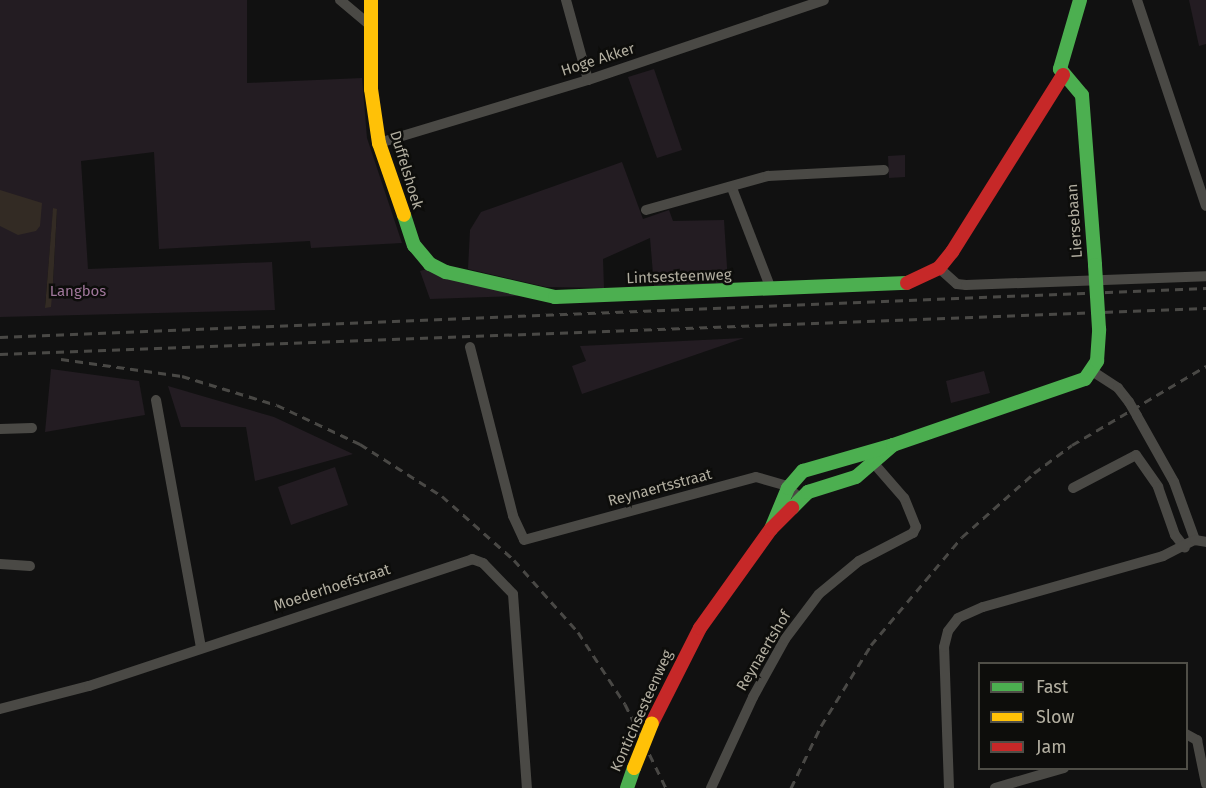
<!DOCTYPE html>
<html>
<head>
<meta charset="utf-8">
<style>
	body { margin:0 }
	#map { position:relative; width:1206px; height:788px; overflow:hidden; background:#111; font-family:"Fira Sans",sans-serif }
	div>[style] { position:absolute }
	.green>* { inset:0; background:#231c22 }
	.water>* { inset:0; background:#332b24 }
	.street>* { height:10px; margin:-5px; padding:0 5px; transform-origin:5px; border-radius:5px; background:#4a4945 }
	.fast>* { height:14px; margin:-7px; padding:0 7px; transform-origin:7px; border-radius:7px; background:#4caf50 }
	.slow>* { height:14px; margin:-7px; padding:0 7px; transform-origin:7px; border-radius:7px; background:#ffc107 }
	.jam>* { height:14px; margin:-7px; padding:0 7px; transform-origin:7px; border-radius:7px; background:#c62828 }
	.rail>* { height:3px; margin-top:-1.5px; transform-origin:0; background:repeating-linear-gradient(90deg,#494845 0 8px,transparent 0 14px) }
	.street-bridge>* { height:10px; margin:-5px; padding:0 5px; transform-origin:5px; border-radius:5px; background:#4a4945 }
	.fast-bridge>* { height:14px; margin:-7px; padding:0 7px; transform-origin:7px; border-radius:7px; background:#4caf50 }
	.slow-bridge>* { height:14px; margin:-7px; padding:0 7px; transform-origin:7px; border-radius:7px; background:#ffc107 }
	span { translate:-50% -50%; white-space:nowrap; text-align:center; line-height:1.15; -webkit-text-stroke:5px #0d0d0b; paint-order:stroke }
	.street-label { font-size:15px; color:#b3afa1 }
	.park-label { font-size:15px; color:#9f769a }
	.legend { position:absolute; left:978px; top:662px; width:210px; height:108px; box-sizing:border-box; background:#0d0d0b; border:2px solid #4f4e47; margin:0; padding:8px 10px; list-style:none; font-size:18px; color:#b3afa1 }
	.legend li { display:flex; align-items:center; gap:12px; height:30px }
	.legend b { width:30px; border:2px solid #4f4e47 }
</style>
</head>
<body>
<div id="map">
	<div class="green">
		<i style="clip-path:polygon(evenodd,0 0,247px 0,247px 83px,362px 78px,367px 138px,402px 243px,311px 248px,310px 241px,159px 249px,154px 152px,81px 161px,88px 269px,272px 262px,275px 310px,0 317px,0 0,57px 209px,53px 283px,45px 307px,53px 212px,57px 209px)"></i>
		<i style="clip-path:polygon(1189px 0,1206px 0,1206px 44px,1199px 46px)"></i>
		<i style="clip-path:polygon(654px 69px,682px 150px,657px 158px,628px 77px)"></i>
		<i style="clip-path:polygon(905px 155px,905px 177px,889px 178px,888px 156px)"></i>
		<i style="clip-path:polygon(622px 162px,643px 219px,669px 210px,673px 221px,724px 220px,728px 283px,654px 286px,650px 238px,603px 259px,604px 288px,546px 287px,468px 269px,470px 230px,481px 212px)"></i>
		<i style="clip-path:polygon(427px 269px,519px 296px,430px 299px,420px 271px)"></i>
		<i style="clip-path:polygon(744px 338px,582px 394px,572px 366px,586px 361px,580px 346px)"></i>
		<i style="clip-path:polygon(51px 369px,139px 381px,145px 415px,45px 432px)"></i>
		<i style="clip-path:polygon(984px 371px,990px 393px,951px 403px,946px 381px)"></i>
		<i style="clip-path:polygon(168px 386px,274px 417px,353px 454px,255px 481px,246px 427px,181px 427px)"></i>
		<i style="clip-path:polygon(335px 467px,348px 505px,291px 525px,278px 487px)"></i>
	</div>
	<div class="water">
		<i style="clip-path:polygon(0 190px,42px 203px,40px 226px,36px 231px,18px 235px,0 226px)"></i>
		<i style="clip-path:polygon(53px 208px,57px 209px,53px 283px,51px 307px,45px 308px)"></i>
	</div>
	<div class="street">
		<i style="left:340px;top:0;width:40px;rotate:40deg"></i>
		<i style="left:566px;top:0;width:83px;rotate:74.6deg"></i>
		<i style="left:1137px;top:0;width:217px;rotate:71.5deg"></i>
		<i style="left:379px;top:143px;width:218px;rotate:-16.8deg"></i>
		<i style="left:588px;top:80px;width:249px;rotate:-18.7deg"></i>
		<i style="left:732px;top:188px;width:108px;rotate:68.9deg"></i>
		<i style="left:646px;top:210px;width:127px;rotate:-15.6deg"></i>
		<i style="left:768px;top:176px;width:116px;rotate:-3deg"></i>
		<i style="left:939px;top:268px;width:24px;rotate:42deg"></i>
		<i style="left:957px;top:284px;width:9px;rotate:6deg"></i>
		<i style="left:966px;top:285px;width:240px;rotate:-2.1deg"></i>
		<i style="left:470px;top:347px;width:174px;rotate:75.7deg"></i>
		<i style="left:513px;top:516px;width:26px;rotate:65deg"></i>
		<i style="left:524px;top:540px;width:240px;rotate:-15.2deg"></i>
		<i style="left:756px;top:477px;width:29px;rotate:16deg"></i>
		<i style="left:784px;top:485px;width:21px;rotate:39deg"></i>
		<i style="left:1092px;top:371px;width:31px;rotate:33deg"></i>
		<i style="left:1118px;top:388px;width:18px;rotate:52deg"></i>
		<i style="left:156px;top:400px;width:252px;rotate:79.7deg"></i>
		<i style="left:1137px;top:416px;width:76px;rotate:60.7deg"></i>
		<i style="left:1174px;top:482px;width:62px;rotate:70.1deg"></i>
		<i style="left:0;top:429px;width:32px;rotate:-2deg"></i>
		<i style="left:1073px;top:488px;width:71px;rotate:-27.6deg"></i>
		<i style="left:1136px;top:455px;width:39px;rotate:55deg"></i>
		<i style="left:1158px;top:487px;width:51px;rotate:70.5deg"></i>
		<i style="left:1175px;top:535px;width:16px;rotate:52deg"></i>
		<i style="left:0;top:564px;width:30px;rotate:4deg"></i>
		<i style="left:0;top:709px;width:92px;rotate:-14.5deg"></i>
		<i style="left:89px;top:686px;width:404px;rotate:-18.3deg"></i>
		<i style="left:472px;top:559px;width:12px;rotate:20deg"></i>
		<i style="left:483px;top:563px;width:43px;rotate:45.9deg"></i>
		<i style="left:513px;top:594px;width:195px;rotate:85.9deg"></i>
		<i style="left:1186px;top:734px;width:13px;rotate:29deg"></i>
		<i style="left:1197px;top:740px;width:45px;rotate:78.4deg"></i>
		<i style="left:711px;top:788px;width:100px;rotate:-65.2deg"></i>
		<i style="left:753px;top:697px;width:66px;rotate:-61.1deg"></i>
		<i style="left:785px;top:639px;width:56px;rotate:-52.9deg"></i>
		<i style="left:819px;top:594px;width:52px;rotate:-39.5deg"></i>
		<i style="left:859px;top:561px;width:61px;rotate:-27.4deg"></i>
		<i style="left:913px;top:533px;width:7px;rotate:-63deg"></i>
		<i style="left:916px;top:527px;width:31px;rotate:-112deg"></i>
		<i style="left:904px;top:498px;width:52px;rotate:-131.1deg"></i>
		<i style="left:949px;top:788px;width:141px;rotate:-92deg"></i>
		<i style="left:944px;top:647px;width:16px;rotate:-76deg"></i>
		<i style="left:948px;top:631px;width:16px;rotate:-52deg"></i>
		<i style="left:958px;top:618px;width:27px;rotate:-24deg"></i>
		<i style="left:983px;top:607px;width:187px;rotate:-15.8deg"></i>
		<i style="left:1163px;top:556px;width:36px;rotate:-27deg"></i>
		<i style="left:1195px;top:540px;width:11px;rotate:10deg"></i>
		<i style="left:995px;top:788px;width:72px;rotate:-16.2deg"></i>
	</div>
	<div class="fast">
		<i style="left:1080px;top:0;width:72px;rotate:106.2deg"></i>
		<i style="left:1060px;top:69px;width:34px;rotate:50deg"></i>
		<i style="left:1082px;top:95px;width:170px;rotate:85.6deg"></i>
		<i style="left:404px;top:215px;width:32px;rotate:72deg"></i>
		<i style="left:414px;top:245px;width:25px;rotate:50deg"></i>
		<i style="left:430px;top:264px;width:18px;rotate:27deg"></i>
		<i style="left:446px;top:272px;width:112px;rotate:12.9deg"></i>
		<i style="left:555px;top:297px;width:352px;rotate:-2.3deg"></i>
		<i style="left:792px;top:508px;width:23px;rotate:-45deg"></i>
		<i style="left:808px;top:492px;width:50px;rotate:-17.4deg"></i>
		<i style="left:856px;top:477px;width:49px;rotate:-40.9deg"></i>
		<i style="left:771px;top:529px;width:44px;rotate:-67.5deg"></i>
		<i style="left:788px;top:488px;width:23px;rotate:-49deg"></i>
		<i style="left:803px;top:471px;width:94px;rotate:-16.1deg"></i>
		<i style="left:893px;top:445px;width:203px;rotate:-19deg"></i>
		<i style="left:1085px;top:379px;width:22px;rotate:-56deg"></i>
		<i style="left:1097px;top:361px;width:32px;rotate:-86deg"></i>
		<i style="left:627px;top:788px;width:21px;rotate:-71deg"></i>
	</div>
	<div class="slow">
		<i style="left:371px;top:0;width:89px;rotate:90deg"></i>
		<i style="left:371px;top:89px;width:55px;rotate:81.6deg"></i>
		<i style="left:379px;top:143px;width:76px;rotate:70.9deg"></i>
	</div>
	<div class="jam">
		<i style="left:907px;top:283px;width:35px;rotate:-25deg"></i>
		<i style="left:939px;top:268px;width:21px;rotate:-51deg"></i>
		<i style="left:952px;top:252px;width:209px;rotate:-57.9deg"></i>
		<i style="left:652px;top:723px;width:106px;rotate:-63.2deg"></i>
		<i style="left:700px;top:628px;width:122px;rotate:-54.4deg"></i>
		<i style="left:771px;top:529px;width:30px;rotate:-45deg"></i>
	</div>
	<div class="rail">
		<i style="left:0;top:337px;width:1207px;rotate:-2.33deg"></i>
		<i style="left:0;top:354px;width:1207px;rotate:-2.18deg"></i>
		<i style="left:61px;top:359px;width:122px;rotate:8deg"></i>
		<i style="left:182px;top:376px;width:99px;rotate:17deg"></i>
		<i style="left:277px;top:405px;width:92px;rotate:25.2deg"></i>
		<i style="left:360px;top:444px;width:97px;rotate:32.4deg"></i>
		<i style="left:442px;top:496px;width:96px;rotate:41.6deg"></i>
		<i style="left:514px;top:560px;width:96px;rotate:48.4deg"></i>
		<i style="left:578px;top:632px;width:86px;rotate:56.9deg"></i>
		<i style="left:625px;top:704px;width:93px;rotate:64deg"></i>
		<i style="left:791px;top:788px;width:69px;rotate:-64.2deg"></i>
		<i style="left:821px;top:726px;width:95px;rotate:-58.3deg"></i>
		<i style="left:871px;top:645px;width:141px;rotate:-49.9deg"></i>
		<i style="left:962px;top:537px;width:96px;rotate:-41.6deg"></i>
		<i style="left:1034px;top:473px;width:47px;rotate:-36.4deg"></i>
		<i style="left:1072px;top:445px;width:156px;rotate:-30.5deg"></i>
	</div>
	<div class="street-bridge">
		<i style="left:1129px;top:402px;width:16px;rotate:60deg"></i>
	</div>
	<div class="fast-bridge">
		<i style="left:1095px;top:265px;width:64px;rotate:86.4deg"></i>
	</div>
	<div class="slow-bridge">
		<i style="left:634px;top:768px;width:48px;rotate:-68.2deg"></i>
	</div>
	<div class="street-label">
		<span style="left:598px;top:60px;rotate:-18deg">Hoge Akker</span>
		<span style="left:406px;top:170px;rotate:73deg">Duffelshoek</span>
		<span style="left:1075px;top:221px;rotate:-94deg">Liersebaan</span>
		<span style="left:679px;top:277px;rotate:-2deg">Lintsesteenweg</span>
		<span style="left:660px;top:488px;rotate:-15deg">Reynaertsstraat</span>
		<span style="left:332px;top:588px;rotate:-18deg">Moederhoefstraat</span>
		<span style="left:764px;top:651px;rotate:-59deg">Reynaertshof</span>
		<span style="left:642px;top:711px;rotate:-66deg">Kontichsesteenweg</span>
	</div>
	<div class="park-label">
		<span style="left:78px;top:292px">Langbos</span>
	</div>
	<ul class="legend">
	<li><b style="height:8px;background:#4caf50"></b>Fast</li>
	<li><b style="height:8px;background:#ffc107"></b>Slow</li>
	<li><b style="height:8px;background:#c62828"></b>Jam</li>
	</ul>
</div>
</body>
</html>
